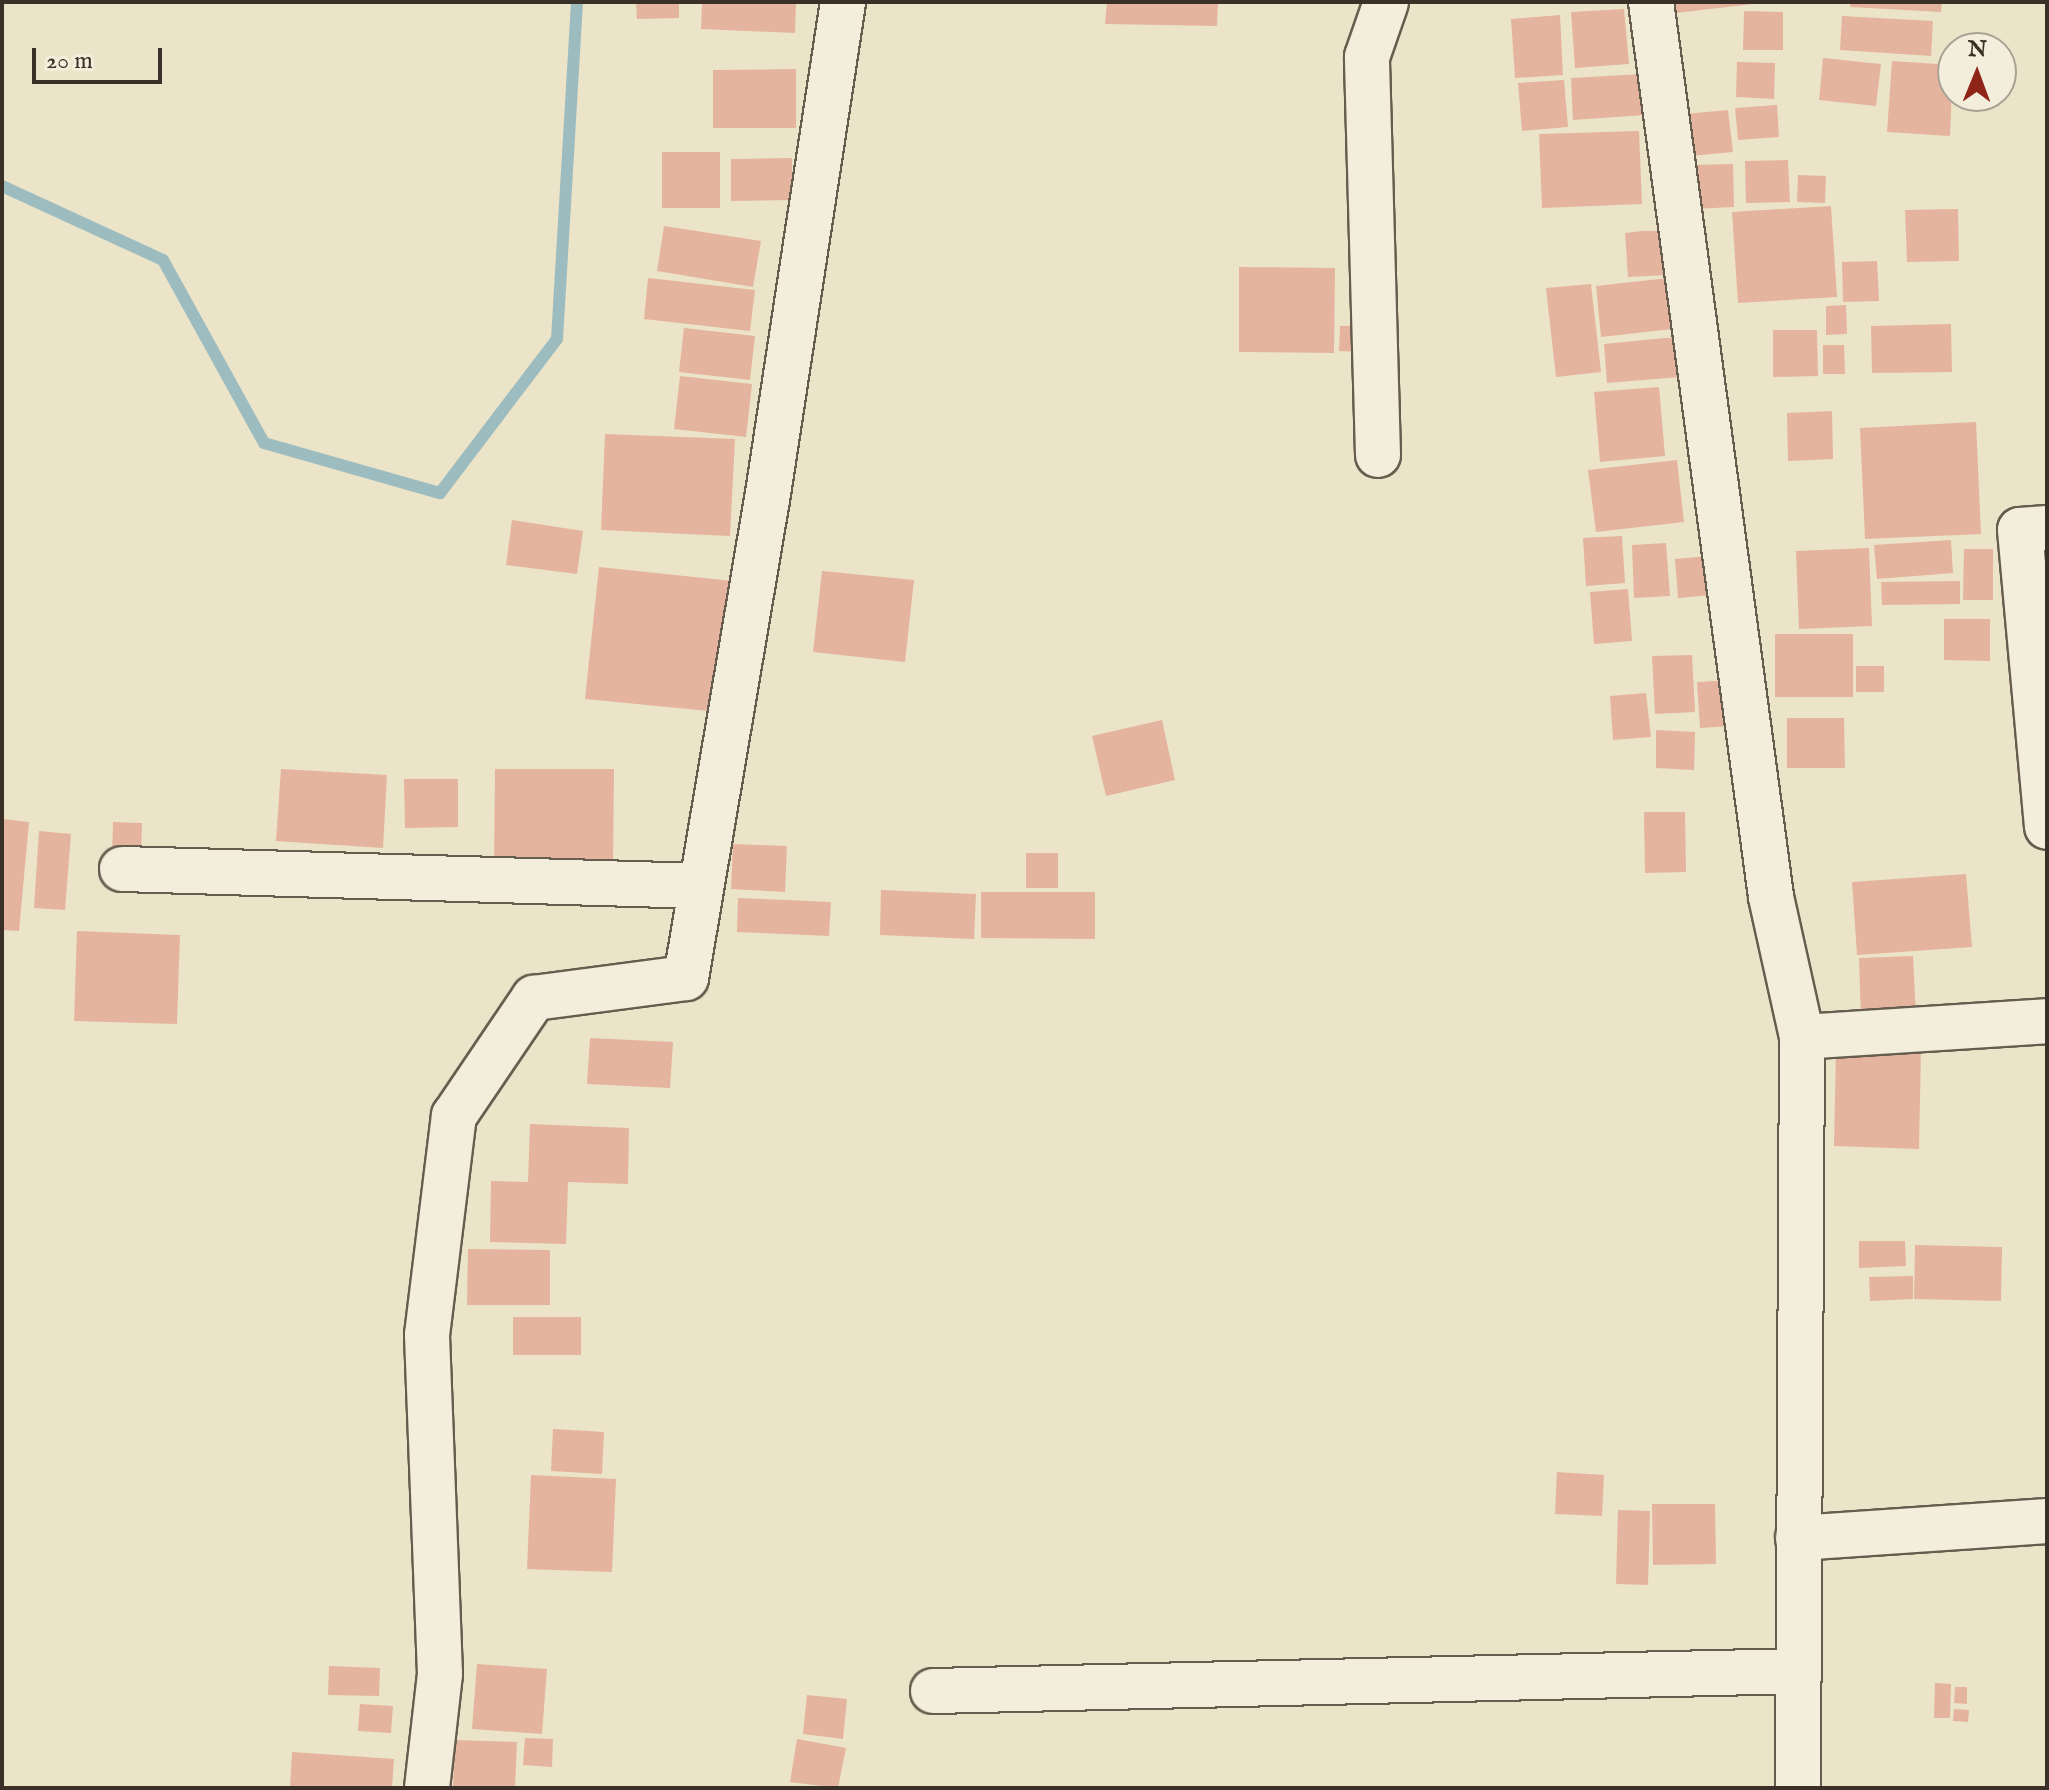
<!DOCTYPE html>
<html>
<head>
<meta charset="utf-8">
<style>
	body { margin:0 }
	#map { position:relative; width:2049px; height:1790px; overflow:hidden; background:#ece4c8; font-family:"IM FELL English",serif }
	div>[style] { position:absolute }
	.stream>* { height:12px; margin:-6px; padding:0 6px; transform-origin:6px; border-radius:6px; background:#9dbcc0 }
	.building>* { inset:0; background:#e4b49f }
	.roads { filter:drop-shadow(2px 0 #665d4f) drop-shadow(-2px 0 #665d4f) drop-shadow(0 2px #665d4f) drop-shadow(0 -2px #665d4f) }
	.minor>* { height:44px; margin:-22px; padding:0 22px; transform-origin:22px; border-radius:22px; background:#f3eddb }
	span { translate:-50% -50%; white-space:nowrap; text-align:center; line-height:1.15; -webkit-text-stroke:6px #f3eddb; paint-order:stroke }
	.frame { position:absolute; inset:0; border:4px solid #3a3027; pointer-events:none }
	.north { position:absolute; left:1937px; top:32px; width:80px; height:80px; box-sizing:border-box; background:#f3eddb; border:2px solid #a9a193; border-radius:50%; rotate:1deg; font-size:22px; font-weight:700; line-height:32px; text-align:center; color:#3a3027 }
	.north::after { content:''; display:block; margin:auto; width:28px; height:36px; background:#8f2418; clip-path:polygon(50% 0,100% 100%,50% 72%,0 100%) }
	.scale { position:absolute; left:32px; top:48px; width:130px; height:36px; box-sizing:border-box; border:4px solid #3a3027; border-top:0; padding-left:10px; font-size:24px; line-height:28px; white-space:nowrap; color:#3a3027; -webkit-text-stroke:6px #f3eddb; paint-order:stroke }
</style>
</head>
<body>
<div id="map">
	<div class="stream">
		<i style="left:2px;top:186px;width:177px;rotate:24.7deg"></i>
		<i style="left:163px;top:260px;width:209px;rotate:61.1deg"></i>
		<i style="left:264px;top:443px;width:183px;rotate:15.9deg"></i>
		<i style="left:440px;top:493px;width:193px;rotate:-52.8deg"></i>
		<i style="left:557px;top:339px;width:338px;rotate:-86.6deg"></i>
	</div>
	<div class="building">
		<i style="clip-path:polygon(636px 2px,679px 2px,679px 18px,637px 19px)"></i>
		<i style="clip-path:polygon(702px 2px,796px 2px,795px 33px,701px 29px)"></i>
		<i style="clip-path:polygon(1107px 2px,1218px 2px,1217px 26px,1105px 24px)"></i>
		<i style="clip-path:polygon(1674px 2px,1753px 2px,1753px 4px,1676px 13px)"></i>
		<i style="clip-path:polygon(1851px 2px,1942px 2px,1941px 12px,1850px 7px)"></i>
		<i style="clip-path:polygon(1624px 9px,1629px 64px,1575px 68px,1571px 12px)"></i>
		<i style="clip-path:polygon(1744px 11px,1783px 12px,1783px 50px,1743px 50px)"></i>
		<i style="clip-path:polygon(1560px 15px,1563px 75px,1515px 78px,1511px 19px)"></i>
		<i style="clip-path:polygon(1842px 16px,1933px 21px,1931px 56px,1840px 50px)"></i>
		<i style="clip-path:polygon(1823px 58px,1881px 64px,1876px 106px,1819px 100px)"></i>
		<i style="clip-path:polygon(1892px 61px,1953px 65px,1950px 136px,1887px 132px)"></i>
		<i style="clip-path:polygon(1737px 62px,1775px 63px,1774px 99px,1736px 97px)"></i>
		<i style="clip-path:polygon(796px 69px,796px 128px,713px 128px,713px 70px)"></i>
		<i style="clip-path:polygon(1643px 74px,1645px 115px,1573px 120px,1571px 78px)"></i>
		<i style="clip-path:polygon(1564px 80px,1568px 127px,1522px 131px,1518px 83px)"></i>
		<i style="clip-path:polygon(1777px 105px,1779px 137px,1738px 140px,1735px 108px)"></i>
		<i style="clip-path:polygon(1728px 110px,1733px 152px,1690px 156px,1685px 114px)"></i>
		<i style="clip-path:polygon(1639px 131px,1642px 204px,1542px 208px,1539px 134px)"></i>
		<i style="clip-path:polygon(662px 152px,720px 152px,720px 208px,662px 208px)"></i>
		<i style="clip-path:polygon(792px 158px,792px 200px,731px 201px,731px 159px)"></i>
		<i style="clip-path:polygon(1788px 160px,1790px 202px,1746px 203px,1745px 161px)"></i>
		<i style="clip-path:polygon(1733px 164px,1734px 207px,1693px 209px,1691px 165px)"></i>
		<i style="clip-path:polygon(1798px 175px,1826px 176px,1825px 203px,1797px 202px)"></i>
		<i style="clip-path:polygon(1831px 206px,1837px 297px,1738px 303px,1732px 212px)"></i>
		<i style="clip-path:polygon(1958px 209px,1959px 261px,1907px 262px,1905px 210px)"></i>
		<i style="clip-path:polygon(664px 226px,761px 241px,753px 287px,657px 271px)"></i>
		<i style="clip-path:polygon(1642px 231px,1666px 231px,1669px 275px,1628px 277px,1625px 233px)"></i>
		<i style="clip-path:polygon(1877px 261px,1879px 301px,1843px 302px,1842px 262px)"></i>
		<i style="clip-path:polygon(1239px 267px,1335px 268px,1334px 353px,1239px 352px)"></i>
		<i style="clip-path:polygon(1677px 277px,1681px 328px,1601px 337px,1596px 286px)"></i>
		<i style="clip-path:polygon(648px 278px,755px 290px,750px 331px,644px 319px)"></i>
		<i style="clip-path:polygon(1591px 284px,1601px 372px,1556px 377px,1546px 288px)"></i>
		<i style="clip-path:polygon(1846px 305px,1847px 334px,1826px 335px,1826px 306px)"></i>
		<i style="clip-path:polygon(1951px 324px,1952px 372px,1872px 373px,1871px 326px)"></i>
		<i style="clip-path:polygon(1340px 326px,1362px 326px,1361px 352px,1339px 351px)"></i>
		<i style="clip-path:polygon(684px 328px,755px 336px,750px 380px,679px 372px)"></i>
		<i style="clip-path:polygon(1773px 330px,1817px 330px,1818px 376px,1773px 377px)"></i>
		<i style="clip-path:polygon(1676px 337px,1680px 377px,1607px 383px,1604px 344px)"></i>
		<i style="clip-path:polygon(1823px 345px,1844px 345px,1845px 374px,1823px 374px)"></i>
		<i style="clip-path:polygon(680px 376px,752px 384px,746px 437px,674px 429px)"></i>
		<i style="clip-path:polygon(1659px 387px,1665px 456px,1600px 462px,1594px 392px)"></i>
		<i style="clip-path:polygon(1832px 411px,1833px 459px,1788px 461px,1787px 413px)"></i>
		<i style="clip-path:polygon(1976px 422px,1981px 534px,1865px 539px,1860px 428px)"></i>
		<i style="clip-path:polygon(605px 434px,735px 439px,730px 536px,601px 530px)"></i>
		<i style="clip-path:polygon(1677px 460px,1684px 522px,1596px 532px,1588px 470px)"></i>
		<i style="clip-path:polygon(512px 520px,583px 531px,577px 574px,506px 565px)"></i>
		<i style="clip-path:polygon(1622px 536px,1625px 583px,1586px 586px,1583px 538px)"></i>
		<i style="clip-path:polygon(1951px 540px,1953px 573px,1877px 579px,1874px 545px)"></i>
		<i style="clip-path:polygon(1666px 543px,1670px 596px,1634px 598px,1632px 545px)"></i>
		<i style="clip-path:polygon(1869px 548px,1872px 626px,1799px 629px,1796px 551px)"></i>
		<i style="clip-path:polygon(1964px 549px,1993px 549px,1993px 600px,1963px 600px)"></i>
		<i style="clip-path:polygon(1708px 556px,1712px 595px,1678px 598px,1675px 559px)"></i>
		<i style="clip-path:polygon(599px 567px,732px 581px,719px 712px,585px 699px)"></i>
		<i style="clip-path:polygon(822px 571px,914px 580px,905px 662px,813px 652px)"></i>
		<i style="clip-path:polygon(1960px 581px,1960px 604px,1882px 605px,1881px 582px)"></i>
		<i style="clip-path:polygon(1628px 589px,1632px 641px,1594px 644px,1590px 592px)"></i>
		<i style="clip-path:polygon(1944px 619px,1990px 619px,1990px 661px,1944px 660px)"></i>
		<i style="clip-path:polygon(1775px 634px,1853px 634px,1853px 697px,1775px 697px)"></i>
		<i style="clip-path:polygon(1692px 655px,1695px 712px,1655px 714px,1652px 656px)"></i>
		<i style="clip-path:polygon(1856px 666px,1884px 666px,1884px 692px,1856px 692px)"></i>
		<i style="clip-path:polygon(1732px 680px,1734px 726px,1700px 728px,1697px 682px)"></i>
		<i style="clip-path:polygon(1646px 693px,1651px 737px,1613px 740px,1610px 696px)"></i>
		<i style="clip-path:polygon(1787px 718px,1844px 718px,1845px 768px,1787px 768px)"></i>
		<i style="clip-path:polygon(1162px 720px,1175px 780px,1106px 796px,1092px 736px)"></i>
		<i style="clip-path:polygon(1656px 730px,1695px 732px,1694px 770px,1656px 768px)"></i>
		<i style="clip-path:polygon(281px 769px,387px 775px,383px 848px,276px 841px)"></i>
		<i style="clip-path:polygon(495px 769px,614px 769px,613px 865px,494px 864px)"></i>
		<i style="clip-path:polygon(404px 779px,458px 779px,458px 827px,405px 828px)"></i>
		<i style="clip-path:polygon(1644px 812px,1685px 812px,1686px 872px,1645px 873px)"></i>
		<i style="clip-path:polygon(2px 819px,29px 822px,19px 931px,2px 930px)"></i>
		<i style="clip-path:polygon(113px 822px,142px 823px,141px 860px,112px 859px)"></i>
		<i style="clip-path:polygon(39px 831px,71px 834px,65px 910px,34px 908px)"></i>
		<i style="clip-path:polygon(733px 844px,787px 846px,785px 892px,731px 889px)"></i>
		<i style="clip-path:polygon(1026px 853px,1058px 853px,1058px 888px,1026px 888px)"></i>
		<i style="clip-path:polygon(1966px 874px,1972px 947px,1857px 955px,1852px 882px)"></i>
		<i style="clip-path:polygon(881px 890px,976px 894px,974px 939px,880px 935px)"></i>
		<i style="clip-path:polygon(981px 892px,1095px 892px,1095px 939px,981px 938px)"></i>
		<i style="clip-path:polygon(738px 898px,831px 902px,829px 936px,737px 932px)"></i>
		<i style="clip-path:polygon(77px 931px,180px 935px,177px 1024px,74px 1021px)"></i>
		<i style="clip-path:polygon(1913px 956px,1916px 1016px,1861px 1018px,1859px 958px)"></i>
		<i style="clip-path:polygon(590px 1038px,673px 1042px,670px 1088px,587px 1084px)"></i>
		<i style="clip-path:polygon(1836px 1047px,1921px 1049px,1919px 1149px,1834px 1146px)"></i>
		<i style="clip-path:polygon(530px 1124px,629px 1128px,628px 1184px,568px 1182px,566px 1244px,490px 1242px,491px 1181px,528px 1182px)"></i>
		<i style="clip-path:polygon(1859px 1241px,1905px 1241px,1906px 1266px,1859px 1268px)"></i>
		<i style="clip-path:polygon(1915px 1245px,2002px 1247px,2001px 1301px,1914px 1299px)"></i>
		<i style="clip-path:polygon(468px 1249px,550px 1250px,550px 1305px,467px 1305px)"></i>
		<i style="clip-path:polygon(1913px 1276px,1913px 1299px,1870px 1301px,1869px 1277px)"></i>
		<i style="clip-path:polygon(513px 1317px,581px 1317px,581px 1355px,513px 1355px)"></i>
		<i style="clip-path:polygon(553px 1429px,604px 1432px,602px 1474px,551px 1471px)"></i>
		<i style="clip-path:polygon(1557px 1472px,1604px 1475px,1602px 1516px,1555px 1514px)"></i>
		<i style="clip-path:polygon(531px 1475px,616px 1479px,612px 1572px,527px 1569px)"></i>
		<i style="clip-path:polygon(1652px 1504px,1715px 1504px,1716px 1564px,1653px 1565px)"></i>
		<i style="clip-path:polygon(1618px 1510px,1650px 1511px,1648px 1585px,1616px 1584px)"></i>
		<i style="clip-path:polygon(477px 1664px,547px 1669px,542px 1734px,472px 1729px)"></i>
		<i style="clip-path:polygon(329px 1666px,380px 1668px,379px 1696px,328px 1695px)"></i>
		<i style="clip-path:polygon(1935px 1683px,1951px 1684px,1950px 1718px,1934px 1718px)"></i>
		<i style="clip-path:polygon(1955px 1687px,1967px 1687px,1967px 1704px,1954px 1703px)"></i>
		<i style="clip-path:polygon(807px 1695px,847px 1699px,843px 1739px,803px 1734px)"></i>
		<i style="clip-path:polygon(360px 1704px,393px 1706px,391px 1733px,358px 1731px)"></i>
		<i style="clip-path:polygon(1954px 1709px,1969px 1710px,1968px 1722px,1953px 1721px)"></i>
		<i style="clip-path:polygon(525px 1738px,553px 1739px,552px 1767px,523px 1765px)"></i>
		<i style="clip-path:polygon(797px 1739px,846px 1748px,838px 1788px,790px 1782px)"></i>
		<i style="clip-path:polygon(455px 1740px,517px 1742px,515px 1788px,453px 1788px)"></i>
		<i style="clip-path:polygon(292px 1752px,394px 1759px,392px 1788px,290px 1788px)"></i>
	</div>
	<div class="roads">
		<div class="minor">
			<i style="left:1651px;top:2px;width:903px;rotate:82.36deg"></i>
			<i style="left:1771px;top:897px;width:143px;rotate:77.5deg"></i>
			<i style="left:1802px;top:1037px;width:751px;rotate:90.31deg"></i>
			<i style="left:1378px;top:455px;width:398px;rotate:-91.6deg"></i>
			<i style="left:1367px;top:57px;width:58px;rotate:-70.9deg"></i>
			<i style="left:2047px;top:528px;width:27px;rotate:176deg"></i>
			<i style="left:2020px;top:530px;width:298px;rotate:84.8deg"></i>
			<i style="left:122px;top:869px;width:579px;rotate:1.68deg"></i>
			<i style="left:1802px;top:1037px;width:246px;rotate:-3.7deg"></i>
			<i style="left:1798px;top:1538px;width:250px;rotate:-3.9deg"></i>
			<i style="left:933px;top:1691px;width:865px;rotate:-1.32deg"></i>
			<i style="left:427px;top:1788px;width:115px;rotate:-83.5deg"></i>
			<i style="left:440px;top:1674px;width:339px;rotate:-92.2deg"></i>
			<i style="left:427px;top:1335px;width:221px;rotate:-83deg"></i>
			<i style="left:454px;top:1116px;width:143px;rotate:-55.9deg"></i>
			<i style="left:534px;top:998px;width:153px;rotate:-7.5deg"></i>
			<i style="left:686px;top:978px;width:485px;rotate:-80.4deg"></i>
			<i style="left:767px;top:500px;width:504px;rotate:-81.32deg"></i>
		</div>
	</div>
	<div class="frame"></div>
	<div class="north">N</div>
	<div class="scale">20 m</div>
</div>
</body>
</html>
